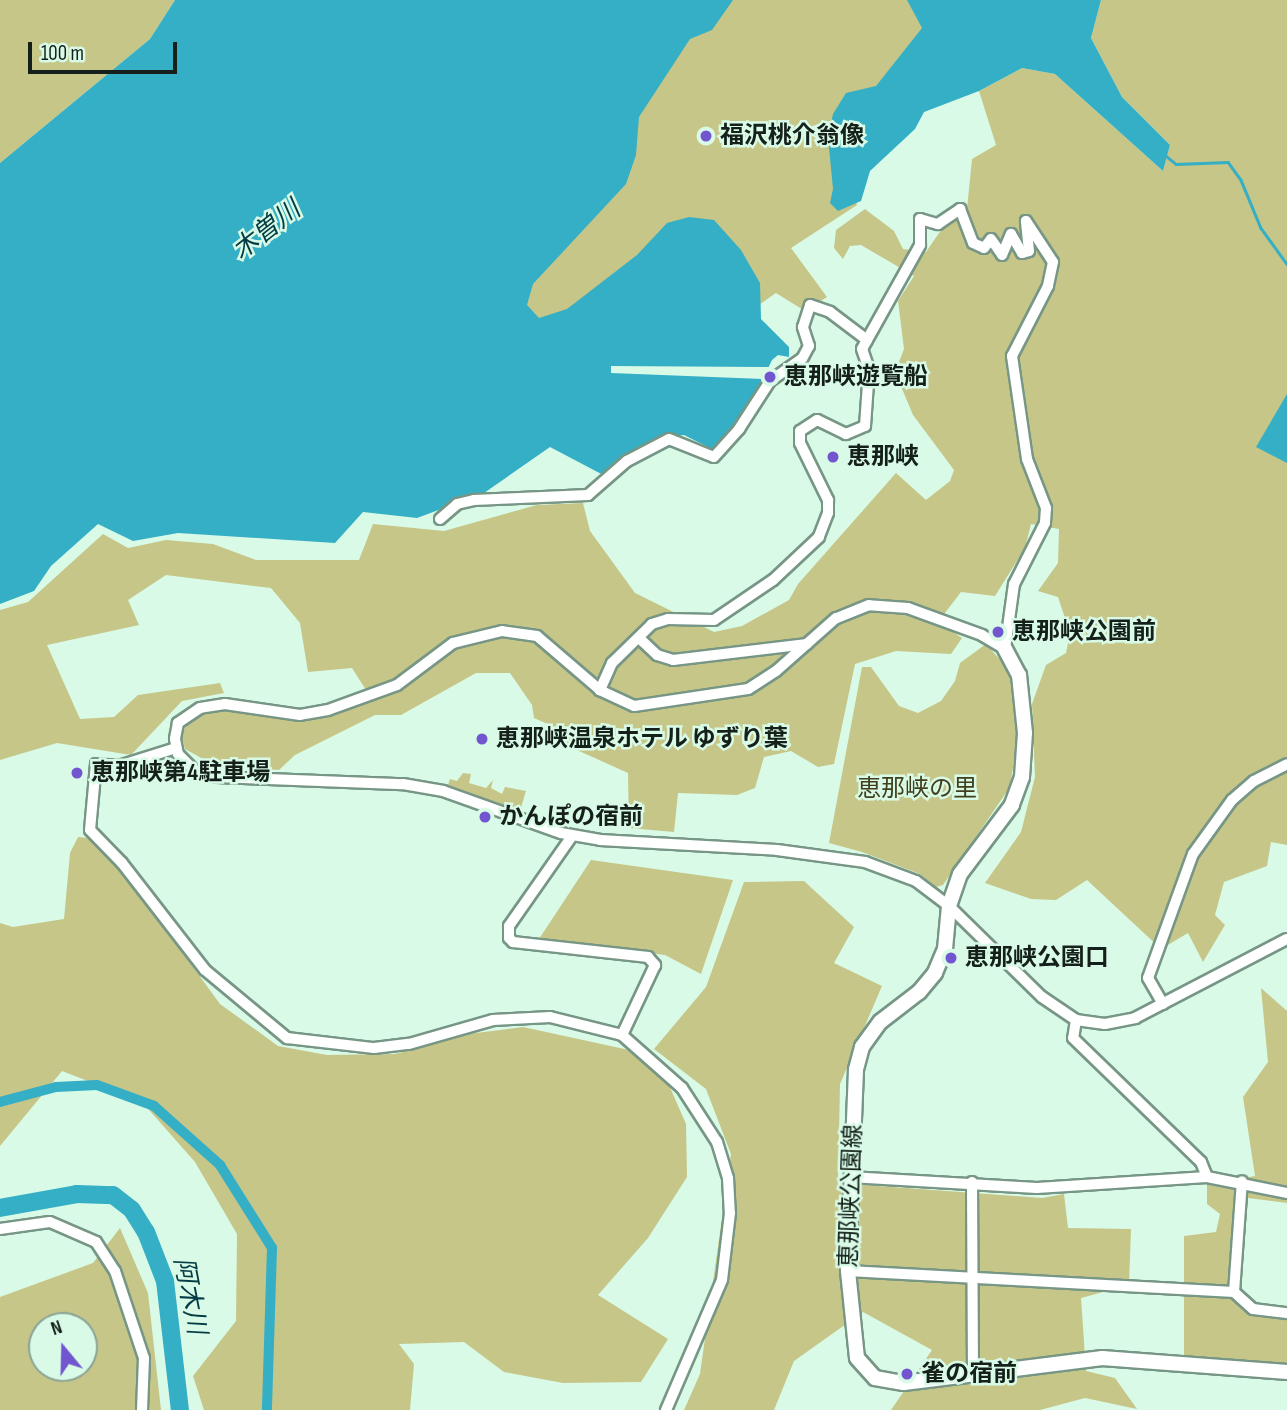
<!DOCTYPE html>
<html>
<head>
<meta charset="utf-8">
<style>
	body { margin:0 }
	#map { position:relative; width:1287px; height:1410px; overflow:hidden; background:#d9fae7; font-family:"Sofia Sans Condensed","Noto Sans JP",sans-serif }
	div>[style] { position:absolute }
	.green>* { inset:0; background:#c6c688 }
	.water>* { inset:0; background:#35afc5 }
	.pier>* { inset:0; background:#d9fae7 }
	.stream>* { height:2.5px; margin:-1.25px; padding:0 1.25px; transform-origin:1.25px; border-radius:1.25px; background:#35afc5 }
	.canal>* { height:10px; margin:-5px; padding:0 5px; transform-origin:5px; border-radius:5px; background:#35afc5 }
	.river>* { height:18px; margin:-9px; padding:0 9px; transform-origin:9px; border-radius:9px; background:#35afc5 }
	.roads { filter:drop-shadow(2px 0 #779685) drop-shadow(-2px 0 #779685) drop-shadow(0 2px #779685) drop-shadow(0 -2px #779685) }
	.minor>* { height:10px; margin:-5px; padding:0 5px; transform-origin:5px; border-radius:5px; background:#fff }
	.major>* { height:14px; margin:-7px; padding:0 7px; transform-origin:7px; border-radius:7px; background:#fff }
	.dots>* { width:19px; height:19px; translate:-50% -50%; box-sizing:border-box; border:4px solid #d9fae7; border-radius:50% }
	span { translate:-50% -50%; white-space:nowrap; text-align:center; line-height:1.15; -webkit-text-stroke:5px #d9fae7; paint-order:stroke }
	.poi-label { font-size:24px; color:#142019; font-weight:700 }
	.left { translate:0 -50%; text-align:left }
	.park-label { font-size:24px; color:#40401c }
	.street-label { font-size:24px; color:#142019 }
	.water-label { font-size:26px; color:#043c45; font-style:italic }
	.north { position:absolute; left:28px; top:1312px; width:70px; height:70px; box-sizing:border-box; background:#d9fae7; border:2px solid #8aa395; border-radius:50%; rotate:341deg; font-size:19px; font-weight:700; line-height:28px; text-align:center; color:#142019 }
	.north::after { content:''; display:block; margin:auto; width:24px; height:32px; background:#7256cf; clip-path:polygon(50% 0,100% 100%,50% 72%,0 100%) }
	.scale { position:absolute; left:28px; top:42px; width:149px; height:32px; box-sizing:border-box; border:4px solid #142019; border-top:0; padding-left:9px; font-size:21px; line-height:24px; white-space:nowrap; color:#142019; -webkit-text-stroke:5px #d9fae7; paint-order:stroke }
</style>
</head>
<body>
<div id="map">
	<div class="green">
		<i style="clip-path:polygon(0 0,175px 0,150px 39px,0 163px)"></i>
		<i style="clip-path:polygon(708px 0,925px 0,941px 29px,839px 142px,857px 205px,791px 248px,827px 297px,805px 311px,776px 293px,756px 307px,548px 335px,507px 300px,622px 112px)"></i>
		<i style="clip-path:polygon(1101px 0,1287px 0,1287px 845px,1271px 842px,1267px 866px,1224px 882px,1215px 915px,1225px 925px,1203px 962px,1188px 933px,1161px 949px,1087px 880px,1056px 900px,1031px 899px,985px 883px,1021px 832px,1035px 777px,1032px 704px,1046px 665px,1066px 653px,1070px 633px,1058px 597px,1038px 591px,1058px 563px,1059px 529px,1031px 524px,1025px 548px,995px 596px,961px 592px,938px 622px,962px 638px,951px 654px,896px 651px,855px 664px,834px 764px,818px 767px,791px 751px,764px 757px,755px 788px,737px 795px,678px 793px,674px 832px,629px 828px,628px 773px,568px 746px,559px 729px,534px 718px,532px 705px,510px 673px,476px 673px,401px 715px,375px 715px,295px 755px,279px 770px,214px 765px,185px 749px,181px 733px,195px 716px,224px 709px,300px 720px,373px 701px,352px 668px,308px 672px,300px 623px,271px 588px,166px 575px,128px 600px,139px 625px,47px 645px,80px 719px,114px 717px,138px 695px,220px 683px,224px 693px,182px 701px,131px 755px,57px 743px,0 760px,0 610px,28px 602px,103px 534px,128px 548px,166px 540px,213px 544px,256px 560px,359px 560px,373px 524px,444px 531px,537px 505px,583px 503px,590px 531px,635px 593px,714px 632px,742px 626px,789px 600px,798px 584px,896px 473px,926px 500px,950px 481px,954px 470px,913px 415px,895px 372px,904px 349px,898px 301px,914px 276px,861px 245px,850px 246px,843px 259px,834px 248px,836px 230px,865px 209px,894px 231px,903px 249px,926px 252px,939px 233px,967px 209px,972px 159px,996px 145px,979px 91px,1022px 68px,1055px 74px,1163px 171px,1170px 145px,1122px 97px,1091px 38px)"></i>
		<i style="clip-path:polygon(986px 644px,1010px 671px,1017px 742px,1010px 787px,943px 885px,936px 887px,920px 874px,862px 852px,829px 843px,862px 667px,871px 667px,899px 706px,918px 713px,941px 701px,955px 681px,960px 663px)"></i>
		<i style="clip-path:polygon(463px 773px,471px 774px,469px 783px,486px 788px,493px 780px,491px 788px,502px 794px,505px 787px,526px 791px,520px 811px,448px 785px,450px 779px,457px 781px)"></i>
		<i style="clip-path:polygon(78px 837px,88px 838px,120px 867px,220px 1004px,278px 1046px,327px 1055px,395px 1054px,468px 1034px,523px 1027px,629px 1050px,669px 1085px,686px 1124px,687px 1177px,648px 1238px,598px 1295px,668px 1339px,641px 1382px,563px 1383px,504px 1372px,464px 1342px,399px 1344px,414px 1364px,410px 1410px,204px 1410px,193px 1376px,236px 1321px,237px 1234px,195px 1162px,142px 1102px,62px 1071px,0 1146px,0 923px,13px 927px,64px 919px,70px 853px)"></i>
		<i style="clip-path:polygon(591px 860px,733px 880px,701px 974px,665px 955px,539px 939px)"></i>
		<i style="clip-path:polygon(804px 881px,854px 927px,834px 963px,882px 986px,840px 1084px,838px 1183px,1042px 1198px,1064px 1194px,1068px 1228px,1131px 1229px,1129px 1285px,1081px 1298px,1086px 1371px,1115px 1378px,1137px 1409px,1085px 1398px,1040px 1410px,891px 1410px,932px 1350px,863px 1312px,794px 1361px,774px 1410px,684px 1410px,700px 1374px,731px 1154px,706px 1089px,654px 1049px,706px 987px,744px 882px)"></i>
		<i style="clip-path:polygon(1261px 988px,1287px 1011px,1287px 1203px,1248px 1198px,1241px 1289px,1260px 1307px,1287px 1314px,1287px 1374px,1184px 1361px,1184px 1236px,1216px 1232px,1220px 1214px,1207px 1204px,1207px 1185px,1255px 1176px,1243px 1097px,1268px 1062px)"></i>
		<i style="clip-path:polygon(evenodd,120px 1228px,148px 1293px,161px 1410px,0 1410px,0 1297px,93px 1263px,120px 1228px,42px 1326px,84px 1326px,84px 1368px,42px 1368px,42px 1326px)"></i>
	</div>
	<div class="water">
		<i style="clip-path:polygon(175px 0,733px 0,712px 30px,690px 39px,639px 117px,636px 155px,626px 184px,533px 284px,527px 305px,539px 318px,567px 309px,637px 255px,667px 223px,689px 217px,714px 220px,741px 250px,760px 283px,761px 319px,789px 347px,789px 357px,778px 355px,772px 360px,752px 402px,716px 451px,684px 435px,668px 437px,607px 477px,550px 447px,484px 493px,417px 518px,363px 512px,335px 543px,178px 533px,133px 541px,98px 524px,51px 566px,34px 591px,0 604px,0 163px,150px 39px)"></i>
		<i style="clip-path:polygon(907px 0,1101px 0,1091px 38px,1122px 97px,1170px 145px,1163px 171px,1055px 74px,1022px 68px,979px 91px,924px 112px,915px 129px,870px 171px,861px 201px,838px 211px,830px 203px,833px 189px,828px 137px,833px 114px,846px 93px,876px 86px,922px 28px)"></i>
		<i style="clip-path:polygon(1287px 394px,1287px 463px,1256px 447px)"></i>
	</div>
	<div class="pier">
		<i style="clip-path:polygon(611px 366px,770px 367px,763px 379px,611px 373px)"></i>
	</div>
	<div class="stream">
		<i style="left:1165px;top:155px;width:14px;rotate:39deg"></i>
		<i style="left:1176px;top:164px;width:52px;rotate:-2.2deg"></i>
		<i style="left:1228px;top:162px;width:22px;rotate:54deg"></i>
		<i style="left:1241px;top:180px;width:52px;rotate:67.4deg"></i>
		<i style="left:1261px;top:228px;width:44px;rotate:54.2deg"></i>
	</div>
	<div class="canal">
		<i style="left:0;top:1102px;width:58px;rotate:-15deg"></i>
		<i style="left:56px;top:1087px;width:41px;rotate:-2.8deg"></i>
		<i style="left:97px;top:1085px;width:61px;rotate:20.2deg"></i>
		<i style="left:154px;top:1106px;width:89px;rotate:41.8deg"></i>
		<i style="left:220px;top:1165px;width:98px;rotate:57.9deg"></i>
		<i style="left:272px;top:1248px;width:162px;rotate:91.8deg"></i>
	</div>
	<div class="river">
		<i style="left:0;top:1208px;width:78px;rotate:-10.3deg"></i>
		<i style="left:77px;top:1194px;width:36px;rotate:2deg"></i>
		<i style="left:113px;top:1195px;width:24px;rotate:38deg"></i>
		<i style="left:132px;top:1210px;width:26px;rotate:58deg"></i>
		<i style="left:146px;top:1232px;width:53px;rotate:68.8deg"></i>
		<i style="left:165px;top:1281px;width:130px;rotate:83.4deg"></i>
	</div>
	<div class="roads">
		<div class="minor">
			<i style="left:1026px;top:221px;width:49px;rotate:56.6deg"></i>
			<i style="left:1053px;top:262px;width:25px;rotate:102deg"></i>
			<i style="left:1048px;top:286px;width:79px;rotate:117.2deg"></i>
			<i style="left:1012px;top:356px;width:104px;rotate:81.7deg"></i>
			<i style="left:1027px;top:459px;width:53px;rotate:68.8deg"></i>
			<i style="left:1046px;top:508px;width:15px;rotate:94deg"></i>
			<i style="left:1045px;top:523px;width:68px;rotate:116.9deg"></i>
			<i style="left:1014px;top:584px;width:66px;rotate:97.9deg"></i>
			<i style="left:1005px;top:649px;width:27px;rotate:-149deg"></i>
			<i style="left:982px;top:635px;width:79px;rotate:-160deg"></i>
			<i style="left:908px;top:608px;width:39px;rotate:-176deg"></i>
			<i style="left:869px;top:605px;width:35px;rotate:158deg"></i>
			<i style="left:836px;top:618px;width:80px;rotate:138.5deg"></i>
			<i style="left:776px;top:671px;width:33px;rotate:147deg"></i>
			<i style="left:748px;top:689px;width:115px;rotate:171.5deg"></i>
			<i style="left:634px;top:706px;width:38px;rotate:-155deg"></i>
			<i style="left:600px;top:690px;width:83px;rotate:-139.4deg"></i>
			<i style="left:537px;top:636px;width:35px;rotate:-172deg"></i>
			<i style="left:502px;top:631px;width:50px;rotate:166.2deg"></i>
			<i style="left:453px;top:643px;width:70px;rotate:143.1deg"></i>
			<i style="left:397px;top:685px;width:73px;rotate:160.1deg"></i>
			<i style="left:328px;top:710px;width:28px;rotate:170deg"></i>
			<i style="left:300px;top:715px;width:76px;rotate:-171.7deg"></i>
			<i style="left:225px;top:704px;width:25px;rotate:171deg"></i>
			<i style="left:200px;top:708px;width:27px;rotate:146deg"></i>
			<i style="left:178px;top:723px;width:16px;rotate:101deg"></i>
			<i style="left:175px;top:739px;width:15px;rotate:79deg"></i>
			<i style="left:178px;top:754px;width:23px;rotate:45deg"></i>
			<i style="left:194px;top:770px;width:24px;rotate:17deg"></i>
			<i style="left:217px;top:777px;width:186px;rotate:2.2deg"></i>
			<i style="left:403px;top:784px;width:41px;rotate:9.9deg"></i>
			<i style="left:443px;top:791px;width:125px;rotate:19.6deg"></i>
			<i style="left:561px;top:833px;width:40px;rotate:10deg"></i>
			<i style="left:600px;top:840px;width:177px;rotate:3.2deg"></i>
			<i style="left:777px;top:850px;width:89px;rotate:7.8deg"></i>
			<i style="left:865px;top:862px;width:54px;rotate:20.4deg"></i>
			<i style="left:916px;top:881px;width:41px;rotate:37.1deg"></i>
			<i style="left:949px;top:906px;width:130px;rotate:44.4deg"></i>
			<i style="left:1042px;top:997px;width:41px;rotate:34.1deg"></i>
			<i style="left:1076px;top:1020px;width:29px;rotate:8deg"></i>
			<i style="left:1105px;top:1024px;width:31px;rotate:-11deg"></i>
			<i style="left:1135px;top:1018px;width:171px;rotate:-27.5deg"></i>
			<i style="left:867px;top:340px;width:109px;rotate:-60.8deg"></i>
			<i style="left:920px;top:245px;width:26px;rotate:-90deg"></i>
			<i style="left:920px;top:219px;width:19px;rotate:16deg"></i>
			<i style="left:938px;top:224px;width:27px;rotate:-34deg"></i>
			<i style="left:960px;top:209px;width:36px;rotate:69deg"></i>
			<i style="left:973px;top:243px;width:12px;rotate:24deg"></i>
			<i style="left:984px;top:248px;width:11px;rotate:-52deg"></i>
			<i style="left:991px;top:239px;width:19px;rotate:55deg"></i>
			<i style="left:1002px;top:255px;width:23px;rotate:-67deg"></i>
			<i style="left:1011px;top:234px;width:22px;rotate:60deg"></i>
			<i style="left:1022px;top:253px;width:7px;rotate:-16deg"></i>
			<i style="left:1029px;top:251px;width:30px;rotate:-96deg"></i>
			<i style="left:440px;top:519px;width:23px;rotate:-41deg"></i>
			<i style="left:457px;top:504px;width:17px;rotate:-13deg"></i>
			<i style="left:474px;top:500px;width:114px;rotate:-2.5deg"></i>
			<i style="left:588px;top:495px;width:52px;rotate:-41.1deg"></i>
			<i style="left:627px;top:461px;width:47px;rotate:-27.6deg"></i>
			<i style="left:669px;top:439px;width:48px;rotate:21.8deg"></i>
			<i style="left:714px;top:457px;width:38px;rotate:-48deg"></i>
			<i style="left:739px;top:429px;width:57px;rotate:-57.1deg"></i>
			<i style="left:770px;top:381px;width:39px;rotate:-35deg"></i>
			<i style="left:802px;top:359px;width:15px;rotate:-62deg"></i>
			<i style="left:809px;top:346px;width:20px;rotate:-108deg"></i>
			<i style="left:803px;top:327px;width:23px;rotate:-72deg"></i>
			<i style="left:810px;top:305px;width:21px;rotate:19deg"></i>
			<i style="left:830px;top:312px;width:46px;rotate:37.1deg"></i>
			<i style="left:867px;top:340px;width:10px;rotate:119deg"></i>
			<i style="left:862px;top:349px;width:21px;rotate:71deg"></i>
			<i style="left:869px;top:369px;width:57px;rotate:94deg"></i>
			<i style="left:865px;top:426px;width:21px;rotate:157deg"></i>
			<i style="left:846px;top:434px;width:32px;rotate:-154deg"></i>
			<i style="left:817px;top:420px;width:20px;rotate:147deg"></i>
			<i style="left:800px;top:431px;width:12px;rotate:90deg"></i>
			<i style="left:800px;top:443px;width:64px;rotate:63.8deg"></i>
			<i style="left:828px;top:500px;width:13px;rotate:90deg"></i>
			<i style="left:828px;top:513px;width:26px;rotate:111deg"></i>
			<i style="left:819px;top:537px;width:63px;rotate:136.9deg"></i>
			<i style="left:773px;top:580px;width:71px;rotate:145.9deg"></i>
			<i style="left:714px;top:620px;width:46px;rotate:-178.8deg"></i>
			<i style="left:668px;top:619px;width:17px;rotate:163deg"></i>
			<i style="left:652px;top:624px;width:56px;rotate:135.7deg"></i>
			<i style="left:612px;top:663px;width:30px;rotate:114deg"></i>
			<i style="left:639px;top:638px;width:25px;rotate:43deg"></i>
			<i style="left:657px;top:655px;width:17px;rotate:17deg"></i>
			<i style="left:673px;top:660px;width:135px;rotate:-6.8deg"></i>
			<i style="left:176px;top:748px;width:60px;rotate:162.5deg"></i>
			<i style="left:119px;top:766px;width:23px;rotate:-175deg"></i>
			<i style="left:96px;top:764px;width:66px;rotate:95.2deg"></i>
			<i style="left:90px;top:830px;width:46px;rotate:45.9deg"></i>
			<i style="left:122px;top:863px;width:135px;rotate:52.2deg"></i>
			<i style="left:205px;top:970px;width:107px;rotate:39.7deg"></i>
			<i style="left:287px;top:1038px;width:88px;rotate:6.6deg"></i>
			<i style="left:374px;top:1048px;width:35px;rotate:-7deg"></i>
			<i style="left:409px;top:1044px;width:87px;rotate:-15.9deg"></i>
			<i style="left:493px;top:1020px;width:57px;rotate:-3deg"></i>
			<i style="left:550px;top:1017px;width:74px;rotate:14deg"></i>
			<i style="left:622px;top:1035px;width:80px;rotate:41.5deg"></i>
			<i style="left:682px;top:1088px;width:64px;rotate:57.1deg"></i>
			<i style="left:717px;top:1142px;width:38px;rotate:73deg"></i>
			<i style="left:728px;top:1178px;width:35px;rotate:87deg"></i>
			<i style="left:730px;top:1213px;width:67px;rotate:96.8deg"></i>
			<i style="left:722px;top:1280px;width:142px;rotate:113.3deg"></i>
			<i style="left:572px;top:836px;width:110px;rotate:125deg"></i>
			<i style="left:509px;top:926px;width:12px;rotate:90deg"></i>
			<i style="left:509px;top:938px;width:6px;rotate:45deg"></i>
			<i style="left:513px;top:942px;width:136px;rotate:6.3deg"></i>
			<i style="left:648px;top:957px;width:11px;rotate:49deg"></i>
			<i style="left:655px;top:965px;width:77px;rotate:115.2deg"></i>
			<i style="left:1163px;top:1004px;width:30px;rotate:-120deg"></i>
			<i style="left:1148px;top:978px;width:132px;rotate:-70.1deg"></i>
			<i style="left:1193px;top:854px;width:67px;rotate:-54.2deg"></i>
			<i style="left:1232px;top:800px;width:29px;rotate:-41deg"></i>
			<i style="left:1254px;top:781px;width:37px;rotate:-27deg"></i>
			<i style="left:1076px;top:1020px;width:18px;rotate:99deg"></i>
			<i style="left:1073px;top:1038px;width:178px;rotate:44.1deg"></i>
			<i style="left:1201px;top:1162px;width:16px;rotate:68deg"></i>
			<i style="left:850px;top:1177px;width:187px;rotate:3.4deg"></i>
			<i style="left:1037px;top:1188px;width:170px;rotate:-3.7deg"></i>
			<i style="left:1207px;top:1177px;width:82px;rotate:11.3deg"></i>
			<i style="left:972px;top:1182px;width:195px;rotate:89.7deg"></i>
			<i style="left:0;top:1229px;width:50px;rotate:-8deg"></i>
			<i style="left:50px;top:1222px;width:50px;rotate:23.5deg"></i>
			<i style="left:96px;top:1242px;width:35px;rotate:57deg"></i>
			<i style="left:115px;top:1271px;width:92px;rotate:71.6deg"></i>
			<i style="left:144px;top:1358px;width:52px;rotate:92.2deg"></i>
			<i style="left:848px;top:1271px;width:387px;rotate:3.1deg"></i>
			<i style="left:1234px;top:1292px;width:25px;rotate:42deg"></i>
			<i style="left:1253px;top:1309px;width:34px;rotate:7deg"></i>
			<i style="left:1234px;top:1292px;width:111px;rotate:-85.9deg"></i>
		</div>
		<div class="major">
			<i style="left:1005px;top:649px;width:30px;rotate:62deg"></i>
			<i style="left:1019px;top:675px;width:58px;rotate:84.1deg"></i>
			<i style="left:1025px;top:733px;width:44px;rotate:93.9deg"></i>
			<i style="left:1022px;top:777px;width:30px;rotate:110deg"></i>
			<i style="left:1012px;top:805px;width:86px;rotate:127deg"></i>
			<i style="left:960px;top:874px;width:34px;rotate:109deg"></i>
			<i style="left:949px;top:906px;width:43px;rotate:95.3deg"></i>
			<i style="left:945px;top:949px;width:26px;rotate:113deg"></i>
			<i style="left:935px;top:973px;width:25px;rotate:130deg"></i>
			<i style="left:919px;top:992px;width:49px;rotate:142.4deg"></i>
			<i style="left:880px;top:1022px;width:31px;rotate:126deg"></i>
			<i style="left:862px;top:1047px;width:24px;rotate:105deg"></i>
			<i style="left:856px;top:1070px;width:201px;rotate:92.3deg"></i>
			<i style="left:848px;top:1271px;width:87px;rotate:84.1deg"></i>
			<i style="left:857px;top:1358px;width:27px;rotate:48deg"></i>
			<i style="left:875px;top:1378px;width:29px;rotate:10deg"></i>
			<i style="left:904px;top:1383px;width:200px;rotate:-7.2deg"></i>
			<i style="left:1102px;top:1358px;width:186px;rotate:4.3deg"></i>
		</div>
	</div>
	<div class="dots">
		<i style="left:706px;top:136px;background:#7256cf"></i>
		<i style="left:770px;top:377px;background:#7256cf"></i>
		<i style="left:833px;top:457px;background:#7256cf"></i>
		<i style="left:998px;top:632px;background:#7256cf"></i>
		<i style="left:482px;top:739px;background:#7256cf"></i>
		<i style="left:77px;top:773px;background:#7256cf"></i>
		<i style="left:485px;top:817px;background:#7256cf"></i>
		<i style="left:951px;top:958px;background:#7256cf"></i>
		<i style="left:907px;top:1374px;background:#7256cf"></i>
	</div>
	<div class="poi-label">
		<span class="left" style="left:720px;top:136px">福沢桃介翁像</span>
		<span class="left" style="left:784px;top:377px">恵那峡遊覧船</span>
		<span class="left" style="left:847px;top:457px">恵那峡</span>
		<span class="left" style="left:1012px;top:632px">恵那峡公園前</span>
		<span class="left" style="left:496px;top:739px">恵那峡温泉ホテル ゆずり葉</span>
		<span class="left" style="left:91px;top:773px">恵那峡第4駐車場</span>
		<span class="left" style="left:499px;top:817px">かんぽの宿前</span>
		<span class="left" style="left:965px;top:958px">恵那峡公園口</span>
		<span class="left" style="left:921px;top:1374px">雀の宿前</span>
	</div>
	<div class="park-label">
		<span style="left:917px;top:789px">恵那峡の里</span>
	</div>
	<div class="street-label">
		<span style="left:851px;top:1196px;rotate:-88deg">恵那峡公園線</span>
	</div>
	<div class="water-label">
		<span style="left:267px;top:231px;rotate:-38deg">木曽川</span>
		<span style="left:189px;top:1296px;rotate:79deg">阿木川</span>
	</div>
	<div class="north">N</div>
	<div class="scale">100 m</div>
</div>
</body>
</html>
